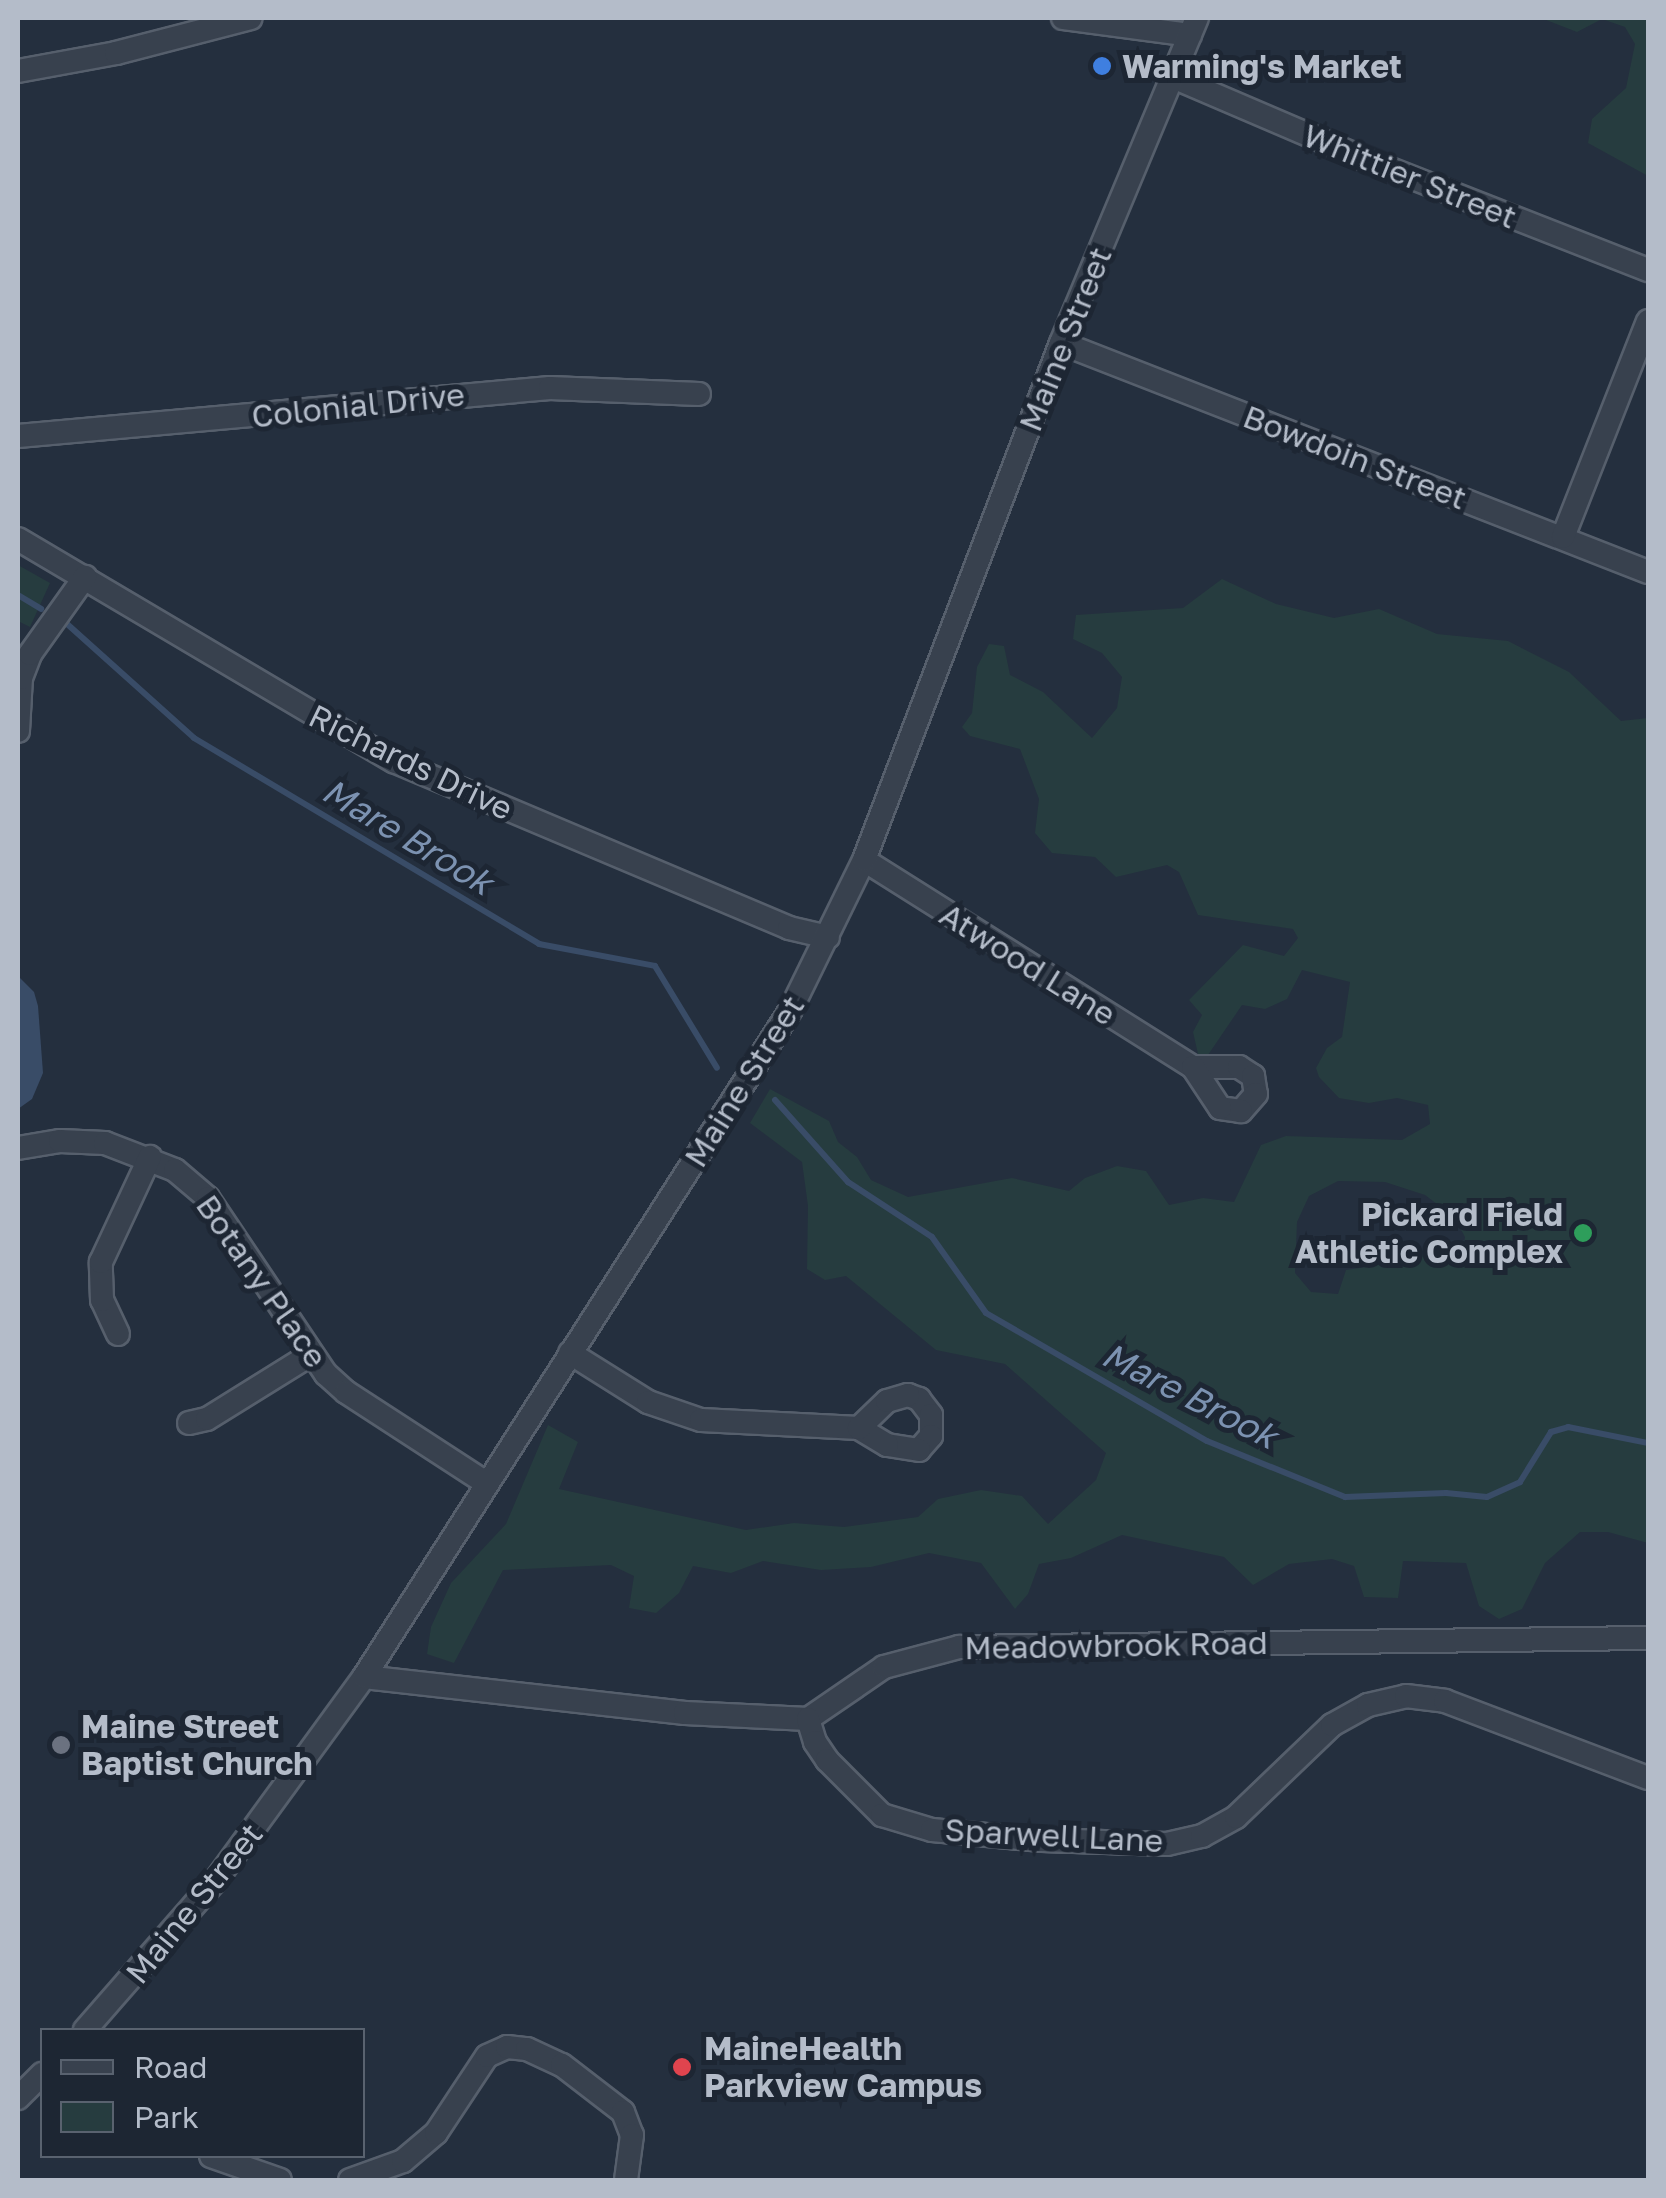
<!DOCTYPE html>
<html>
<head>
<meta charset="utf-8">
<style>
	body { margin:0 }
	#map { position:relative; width:1666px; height:2198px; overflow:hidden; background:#242f3e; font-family:"Golos Text",sans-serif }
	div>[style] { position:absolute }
	.green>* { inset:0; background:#263c3f }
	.water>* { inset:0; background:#394c67 }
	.stream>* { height:6px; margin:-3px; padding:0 3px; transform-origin:3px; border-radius:3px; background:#394c67 }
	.roads { filter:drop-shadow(2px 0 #565f6c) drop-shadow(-2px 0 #565f6c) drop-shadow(0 2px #565f6c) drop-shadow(0 -2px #565f6c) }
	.minor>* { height:22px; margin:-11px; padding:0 11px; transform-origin:11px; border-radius:11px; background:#38414e }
	.dots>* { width:28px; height:28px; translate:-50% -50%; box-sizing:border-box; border:5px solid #1d2633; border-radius:50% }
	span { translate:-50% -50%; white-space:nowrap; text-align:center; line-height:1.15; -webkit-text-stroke:10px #1d2633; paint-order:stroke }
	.poi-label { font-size:32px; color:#b4bcc9; font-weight:700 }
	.left { translate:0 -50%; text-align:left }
	.right { translate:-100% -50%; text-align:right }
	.street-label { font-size:32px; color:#b4bcc9 }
	.water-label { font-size:35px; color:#7c92b1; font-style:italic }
	.frame { position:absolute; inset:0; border:20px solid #b4bcc9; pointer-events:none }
	.legend { position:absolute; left:40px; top:2028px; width:325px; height:130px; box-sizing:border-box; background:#1d2633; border:2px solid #59626f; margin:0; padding:12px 18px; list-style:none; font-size:30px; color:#b4bcc9 }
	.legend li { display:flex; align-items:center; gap:20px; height:50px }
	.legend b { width:50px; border:2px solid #59626f }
</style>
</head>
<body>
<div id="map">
	<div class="green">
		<i style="clip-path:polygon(1541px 18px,1648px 18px,1648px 176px,1588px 143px,1592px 119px,1626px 88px,1635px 44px,1625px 27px,1602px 19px,1577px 32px)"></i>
		<i style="clip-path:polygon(18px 565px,50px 583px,30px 627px,18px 621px)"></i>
		<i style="clip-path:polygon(evenodd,1222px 579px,1276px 604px,1334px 618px,1379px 609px,1437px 634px,1508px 641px,1569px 672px,1621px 721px,1648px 718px,1648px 1543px,1608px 1532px,1580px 1532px,1545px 1563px,1522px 1609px,1499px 1619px,1479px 1606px,1466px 1563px,1403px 1561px,1398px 1598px,1364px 1597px,1354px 1566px,1332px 1559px,1289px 1564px,1253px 1585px,1224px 1557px,1122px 1535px,1071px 1558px,1039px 1564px,1028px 1594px,1015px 1609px,981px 1563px,929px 1553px,871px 1567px,821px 1570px,763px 1561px,731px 1573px,693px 1566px,679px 1593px,656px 1613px,629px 1608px,634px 1576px,611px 1565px,503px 1570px,454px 1663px,427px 1654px,431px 1627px,451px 1583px,506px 1524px,548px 1425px,578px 1442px,559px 1489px,746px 1530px,794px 1523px,844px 1527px,918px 1517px,938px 1499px,981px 1490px,1022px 1496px,1048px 1524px,1096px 1480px,1106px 1453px,1005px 1364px,936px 1350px,846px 1276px,825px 1280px,807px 1269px,808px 1206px,802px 1162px,750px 1123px,770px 1089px,829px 1121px,838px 1142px,857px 1157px,871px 1180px,908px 1197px,1012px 1178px,1069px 1191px,1085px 1178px,1117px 1166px,1146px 1171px,1169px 1205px,1203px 1198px,1234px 1202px,1261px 1145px,1286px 1136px,1402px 1140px,1430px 1124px,1428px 1105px,1397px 1098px,1369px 1103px,1339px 1098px,1319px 1077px,1316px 1068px,1327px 1048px,1342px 1037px,1350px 982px,1302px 970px,1287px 999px,1265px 1009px,1242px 1005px,1208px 1055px,1198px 1054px,1193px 1032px,1202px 1015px,1189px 1000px,1243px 945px,1284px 956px,1298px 938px,1293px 929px,1198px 915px,1179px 872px,1167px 865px,1116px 877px,1095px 857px,1052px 853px,1035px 833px,1039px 799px,1020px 749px,970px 736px,962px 727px,972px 713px,977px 667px,989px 644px,1004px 646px,1010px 675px,1043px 692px,1092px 738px,1117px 708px,1122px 677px,1102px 653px,1073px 639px,1076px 615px,1183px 608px,1222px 579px,1338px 1181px,1385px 1182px,1425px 1195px,1454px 1217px,1465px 1237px,1462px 1252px,1425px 1255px,1389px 1250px,1366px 1267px,1346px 1270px,1338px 1294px,1311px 1292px,1295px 1273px,1297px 1222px,1309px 1196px,1338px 1181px)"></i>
	</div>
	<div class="water">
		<i style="clip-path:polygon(18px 976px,34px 992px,38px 1006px,43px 1073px,32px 1099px,18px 1109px)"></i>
	</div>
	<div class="stream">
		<i style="left:18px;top:595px;width:27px;rotate:31deg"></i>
		<i style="left:66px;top:623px;width:172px;rotate:41.9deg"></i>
		<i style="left:194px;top:738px;width:402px;rotate:30.8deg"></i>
		<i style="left:539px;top:944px;width:118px;rotate:10.7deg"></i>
		<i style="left:655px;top:966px;width:119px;rotate:58.7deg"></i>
		<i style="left:775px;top:1100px;width:110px;rotate:48.3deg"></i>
		<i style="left:848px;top:1182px;width:100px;rotate:33.2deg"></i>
		<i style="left:932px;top:1237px;width:93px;rotate:54.6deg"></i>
		<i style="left:986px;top:1313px;width:255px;rotate:30.1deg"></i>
		<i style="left:1207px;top:1441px;width:149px;rotate:22.1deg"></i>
		<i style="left:1345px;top:1497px;width:101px;rotate:-2.3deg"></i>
		<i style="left:1446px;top:1493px;width:41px;rotate:5.6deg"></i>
		<i style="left:1487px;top:1497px;width:36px;rotate:-24deg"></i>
		<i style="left:1520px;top:1482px;width:59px;rotate:-58.2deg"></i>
		<i style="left:1551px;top:1432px;width:18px;rotate:-16deg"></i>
		<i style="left:1568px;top:1427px;width:82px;rotate:11.3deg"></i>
	</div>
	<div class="roads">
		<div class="minor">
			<i style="left:1063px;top:18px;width:128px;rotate:7.6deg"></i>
			<i style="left:18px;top:71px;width:100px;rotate:-10.4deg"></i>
			<i style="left:116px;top:53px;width:139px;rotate:-14.5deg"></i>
			<i style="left:1173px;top:77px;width:206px;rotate:23.2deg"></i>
			<i style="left:1362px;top:158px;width:307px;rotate:21.4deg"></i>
			<i style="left:1061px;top:343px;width:630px;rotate:21.31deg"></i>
			<i style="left:18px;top:436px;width:534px;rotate:-5.16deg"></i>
			<i style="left:550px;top:388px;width:149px;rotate:2.3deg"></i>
			<i style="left:1563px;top:537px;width:232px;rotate:-68.5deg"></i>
			<i style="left:18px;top:539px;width:437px;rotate:30.6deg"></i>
			<i style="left:394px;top:761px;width:429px;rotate:22.9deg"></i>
			<i style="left:789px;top:928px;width:40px;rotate:13deg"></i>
			<i style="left:18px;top:731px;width:53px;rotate:-86.8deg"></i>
			<i style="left:21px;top:678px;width:26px;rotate:-69deg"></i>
			<i style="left:30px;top:654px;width:95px;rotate:-54.5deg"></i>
			<i style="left:864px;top:860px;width:389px;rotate:32.2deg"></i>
			<i style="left:1193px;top:1067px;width:46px"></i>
			<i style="left:1239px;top:1067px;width:17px;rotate:33deg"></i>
			<i style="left:1253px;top:1076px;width:18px;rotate:81deg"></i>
			<i style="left:1256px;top:1094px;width:23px;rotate:131deg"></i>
			<i style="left:1241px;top:1111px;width:21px;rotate:-172deg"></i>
			<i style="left:1220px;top:1108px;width:49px;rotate:-123.4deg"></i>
			<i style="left:18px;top:1148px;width:43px;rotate:-9.5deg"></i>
			<i style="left:60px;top:1141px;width:45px;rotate:2.5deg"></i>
			<i style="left:105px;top:1143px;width:75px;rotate:21.1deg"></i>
			<i style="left:175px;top:1170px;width:43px;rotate:40.3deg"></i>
			<i style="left:208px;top:1198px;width:212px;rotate:56.2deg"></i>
			<i style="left:326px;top:1374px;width:27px;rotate:42deg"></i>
			<i style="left:346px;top:1392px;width:167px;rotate:33deg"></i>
			<i style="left:118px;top:1334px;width:38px;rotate:-115deg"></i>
			<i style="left:102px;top:1300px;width:38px;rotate:-92deg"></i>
			<i style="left:101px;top:1262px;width:116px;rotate:-65deg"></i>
			<i style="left:570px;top:1353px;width:92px;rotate:32.1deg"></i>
			<i style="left:648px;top:1402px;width:56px;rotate:18.8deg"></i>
			<i style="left:701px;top:1420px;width:158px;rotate:2.9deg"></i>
			<i style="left:908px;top:1395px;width:12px;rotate:20deg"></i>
			<i style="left:919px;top:1399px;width:20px;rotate:53deg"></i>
			<i style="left:931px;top:1415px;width:21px;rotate:90deg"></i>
			<i style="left:931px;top:1436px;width:18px;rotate:131deg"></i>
			<i style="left:919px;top:1450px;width:32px;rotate:-171deg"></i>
			<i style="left:887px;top:1445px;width:33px;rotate:-149deg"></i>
			<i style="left:859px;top:1428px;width:39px;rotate:-44deg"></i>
			<i style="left:887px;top:1401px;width:22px;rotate:-16deg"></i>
			<i style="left:189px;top:1423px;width:18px;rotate:-13deg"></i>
			<i style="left:207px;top:1419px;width:121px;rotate:-31.9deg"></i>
			<i style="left:364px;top:1677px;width:323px;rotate:6.4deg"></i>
			<i style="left:685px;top:1713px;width:123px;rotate:2.8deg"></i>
			<i style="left:808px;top:1719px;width:92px;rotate:-34.4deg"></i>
			<i style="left:884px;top:1667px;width:78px;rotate:-14.9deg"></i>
			<i style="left:959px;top:1647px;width:689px;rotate:-0.75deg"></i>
			<i style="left:808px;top:1719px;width:24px;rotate:73deg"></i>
			<i style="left:815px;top:1742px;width:22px;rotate:56deg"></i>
			<i style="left:827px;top:1760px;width:78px;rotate:45deg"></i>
			<i style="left:882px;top:1815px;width:52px;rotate:16.7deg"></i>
			<i style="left:932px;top:1830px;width:110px;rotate:5.2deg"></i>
			<i style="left:1042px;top:1840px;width:125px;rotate:1.8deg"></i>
			<i style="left:1167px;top:1844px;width:36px;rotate:-13deg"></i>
			<i style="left:1202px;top:1836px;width:39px;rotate:-29deg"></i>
			<i style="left:1236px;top:1817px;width:133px;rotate:-43.8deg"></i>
			<i style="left:1332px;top:1725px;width:41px;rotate:-29.1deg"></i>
			<i style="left:1368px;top:1705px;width:39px;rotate:-13deg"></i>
			<i style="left:1406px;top:1696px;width:39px;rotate:7deg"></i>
			<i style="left:1445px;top:1701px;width:217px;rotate:20.8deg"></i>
			<i style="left:85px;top:2030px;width:199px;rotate:-48.9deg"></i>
			<i style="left:216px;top:1880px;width:251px;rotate:-53.9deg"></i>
			<i style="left:364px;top:1677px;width:791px;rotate:-57.4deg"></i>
			<i style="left:790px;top:1011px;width:168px;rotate:-63.9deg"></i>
			<i style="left:864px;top:860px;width:553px;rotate:-69.14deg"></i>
			<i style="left:1061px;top:343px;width:352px;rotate:-67.3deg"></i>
			<i style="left:18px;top:2098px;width:34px;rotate:-45deg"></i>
			<i style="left:211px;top:2156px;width:73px;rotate:19.2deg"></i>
			<i style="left:350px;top:2180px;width:56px;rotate:-19.7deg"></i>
			<i style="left:403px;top:2161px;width:43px;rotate:-40.3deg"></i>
			<i style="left:436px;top:2133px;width:92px;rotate:-56.5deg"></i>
			<i style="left:487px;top:2056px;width:22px;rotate:-24deg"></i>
			<i style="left:507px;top:2047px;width:20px;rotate:6deg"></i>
			<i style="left:527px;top:2049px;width:38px;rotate:25deg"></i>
			<i style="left:562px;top:2065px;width:77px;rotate:37.6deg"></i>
			<i style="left:623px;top:2112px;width:25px;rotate:69deg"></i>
			<i style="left:632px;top:2135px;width:45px;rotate:97.6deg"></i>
		</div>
	</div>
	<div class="dots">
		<i style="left:1102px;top:66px;background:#3f7fe0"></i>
		<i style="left:1583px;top:1233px;background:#2e9e5b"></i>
		<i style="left:61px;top:1745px;background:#6b7280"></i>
		<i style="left:682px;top:2067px;background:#e0444e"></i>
	</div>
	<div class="poi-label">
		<span class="left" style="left:1122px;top:66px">Warming's Market</span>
		<span class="right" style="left:1563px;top:1233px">Pickard Field<br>Athletic Complex</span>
		<span class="left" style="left:81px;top:1745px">Maine Street<br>Baptist Church</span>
		<span class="left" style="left:704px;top:2067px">MaineHealth<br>Parkview Campus</span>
	</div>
	<div class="street-label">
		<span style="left:1410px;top:176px;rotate:22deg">Whittier Street</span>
		<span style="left:1065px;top:339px;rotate:-68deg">Maine Street</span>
		<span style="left:358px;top:405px;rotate:-6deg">Colonial Drive</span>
		<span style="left:1355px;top:457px;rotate:21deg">Bowdoin Street</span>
		<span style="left:411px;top:762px;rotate:26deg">Richards Drive</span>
		<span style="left:1028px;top:964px;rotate:32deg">Atwood Lane</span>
		<span style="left:744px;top:1081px;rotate:-58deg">Maine Street</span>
		<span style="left:262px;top:1281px;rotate:55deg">Botany Place</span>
		<span style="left:1116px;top:1645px;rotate:-1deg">Meadowbrook Road</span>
		<span style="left:1054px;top:1835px;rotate:3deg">Sparwell Lane</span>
		<span style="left:194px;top:1903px;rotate:-51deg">Maine Street</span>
	</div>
	<div class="water-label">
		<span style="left:408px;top:836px;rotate:31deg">Mare Brook</span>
		<span style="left:1190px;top:1395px;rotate:27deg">Mare Brook</span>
	</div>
	<div class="frame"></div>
	<ul class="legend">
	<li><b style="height:12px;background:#38414e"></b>Road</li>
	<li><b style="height:28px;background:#263c3f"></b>Park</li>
	</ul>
</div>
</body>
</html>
